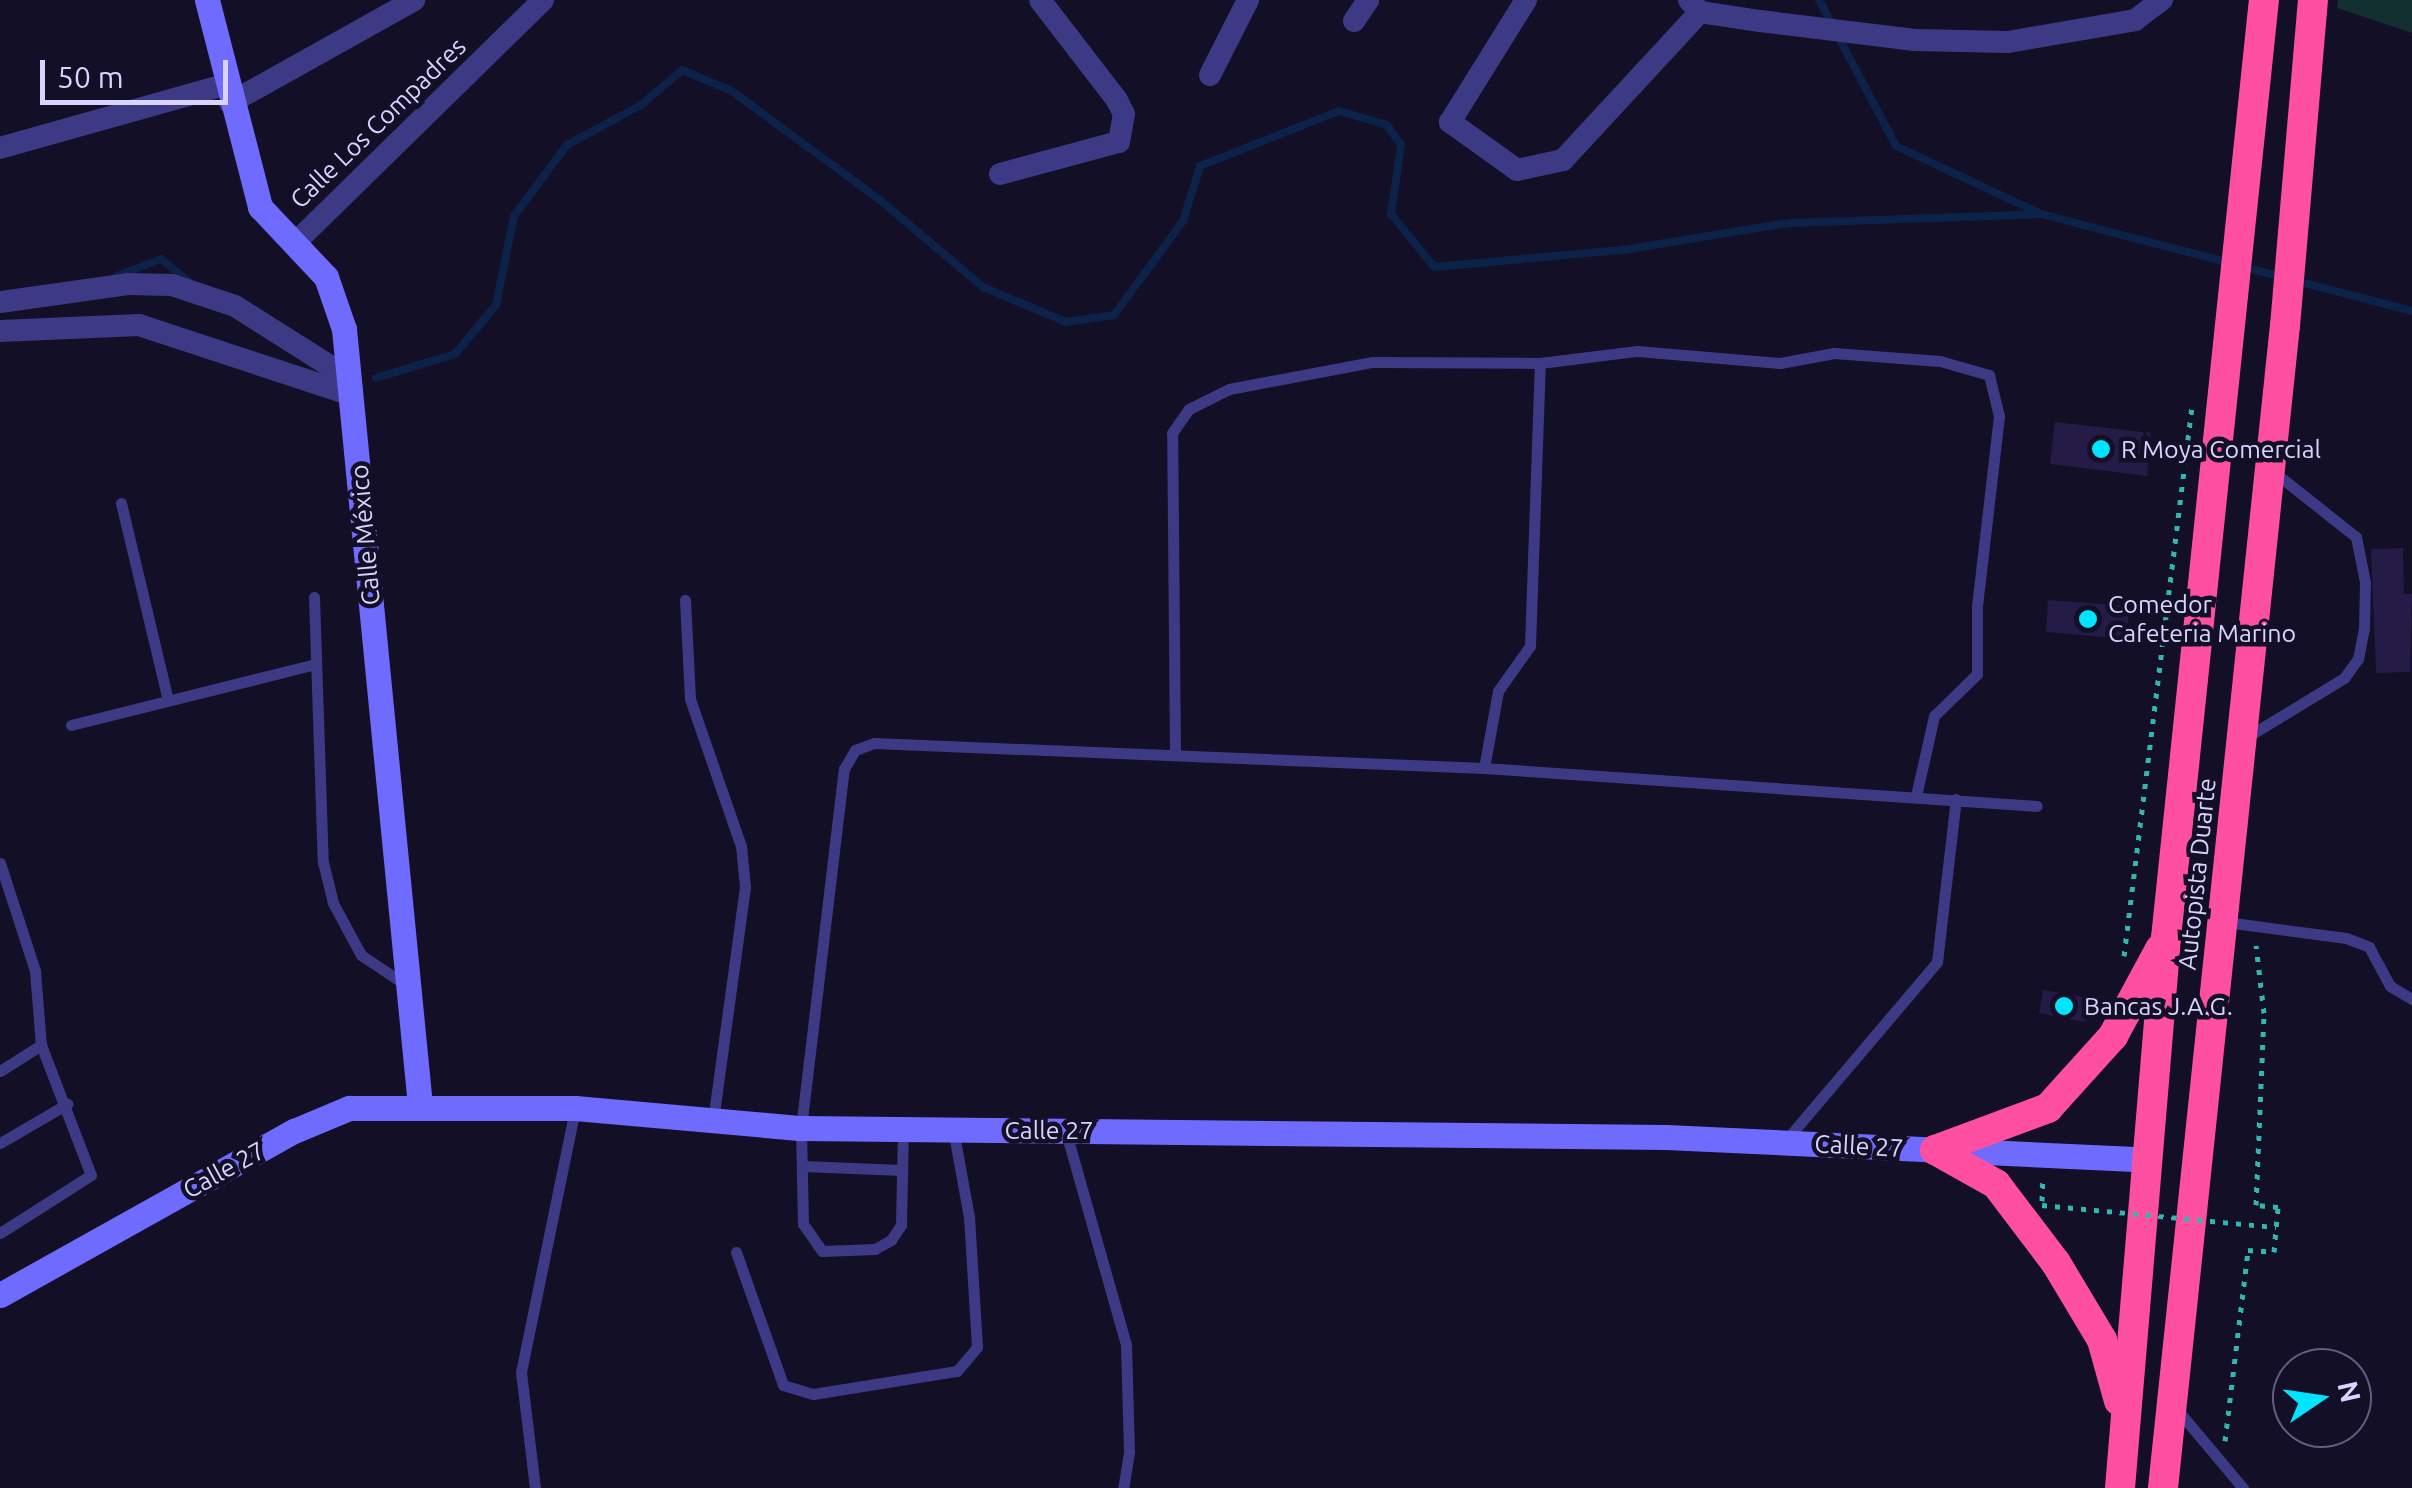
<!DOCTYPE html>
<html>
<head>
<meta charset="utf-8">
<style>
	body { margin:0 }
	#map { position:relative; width:2412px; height:1488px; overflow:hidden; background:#130f26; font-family:Ubuntu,sans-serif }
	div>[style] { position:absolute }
	.green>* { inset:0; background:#12302f }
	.stream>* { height:8px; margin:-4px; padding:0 4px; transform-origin:4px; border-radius:4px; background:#0c2248 }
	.building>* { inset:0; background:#241b47 }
	.path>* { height:5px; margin-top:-2.5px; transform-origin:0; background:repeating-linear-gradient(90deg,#2fb8b0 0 5px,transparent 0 13px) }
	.lane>* { height:11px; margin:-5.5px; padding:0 5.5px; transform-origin:5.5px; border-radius:5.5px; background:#3d3a85 }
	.street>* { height:22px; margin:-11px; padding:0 11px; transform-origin:11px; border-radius:11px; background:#3d3a85 }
	.secondary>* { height:25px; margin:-12.5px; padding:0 12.5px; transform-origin:12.5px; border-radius:12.5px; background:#6f6bff }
	.highway>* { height:30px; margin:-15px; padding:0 15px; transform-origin:15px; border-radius:15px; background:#ff4fa3 }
	.path-bridge>* { height:5px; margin-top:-2.5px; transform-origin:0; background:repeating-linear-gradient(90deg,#2fb8b0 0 5px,transparent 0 13px) }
	.dots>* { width:28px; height:28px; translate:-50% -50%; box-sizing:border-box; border:5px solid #130f26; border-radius:50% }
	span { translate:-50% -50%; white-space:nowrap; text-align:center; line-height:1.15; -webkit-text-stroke:9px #130f26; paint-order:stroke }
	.street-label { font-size:25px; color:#d9d4ff }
	.poi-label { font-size:25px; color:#d9d4ff }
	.left { translate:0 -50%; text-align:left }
	.north { position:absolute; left:2272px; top:1348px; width:100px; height:100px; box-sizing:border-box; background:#130f26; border:2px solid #625e7d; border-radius:50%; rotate:77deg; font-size:28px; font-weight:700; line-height:40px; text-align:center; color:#d9d4ff }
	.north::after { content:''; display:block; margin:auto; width:35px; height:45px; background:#00e5ff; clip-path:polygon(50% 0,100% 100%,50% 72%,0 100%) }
	.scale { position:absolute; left:40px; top:60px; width:188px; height:45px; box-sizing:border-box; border:5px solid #d9d4ff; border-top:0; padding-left:12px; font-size:30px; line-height:35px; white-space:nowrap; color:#d9d4ff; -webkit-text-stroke:8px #130f26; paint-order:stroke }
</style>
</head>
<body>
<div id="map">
	<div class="green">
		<i style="clip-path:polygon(2338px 0,2412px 0,2412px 33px,2337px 8px)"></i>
	</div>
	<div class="stream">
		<i style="left:1819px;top:0;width:165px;rotate:62.2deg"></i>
		<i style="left:1896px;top:146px;width:160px;rotate:25.1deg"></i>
		<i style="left:2041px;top:214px;width:195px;rotate:14.5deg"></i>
		<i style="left:2243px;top:267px;width:41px;rotate:14deg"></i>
		<i style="left:117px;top:276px;width:47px;rotate:-21.1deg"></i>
		<i style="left:161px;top:259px;width:35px;rotate:39deg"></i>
		<i style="left:2296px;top:281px;width:120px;rotate:14.5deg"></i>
		<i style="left:376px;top:378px;width:83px;rotate:-16.9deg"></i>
		<i style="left:455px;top:354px;width:64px;rotate:-50.1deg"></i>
		<i style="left:496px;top:305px;width:91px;rotate:-78.6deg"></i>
		<i style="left:514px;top:216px;width:89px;rotate:-53.3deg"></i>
		<i style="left:567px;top:145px;width:84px;rotate:-28.4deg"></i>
		<i style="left:641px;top:105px;width:54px;rotate:-40.5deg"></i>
		<i style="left:682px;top:70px;width:54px;rotate:22.8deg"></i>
		<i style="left:732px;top:91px;width:184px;rotate:36.4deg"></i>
		<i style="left:880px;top:200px;width:135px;rotate:40.2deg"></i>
		<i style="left:983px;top:287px;width:90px;rotate:22.9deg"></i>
		<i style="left:1066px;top:322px;width:49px;rotate:-8.3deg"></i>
		<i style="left:1114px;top:315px;width:117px;rotate:-53.7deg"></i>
		<i style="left:1183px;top:221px;width:58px;rotate:-72.8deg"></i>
		<i style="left:1200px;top:166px;width:149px;rotate:-21.6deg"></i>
		<i style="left:1339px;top:111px;width:50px;rotate:16.3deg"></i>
		<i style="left:1387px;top:125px;width:24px;rotate:55deg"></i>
		<i style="left:1401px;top:145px;width:70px;rotate:98.2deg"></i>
		<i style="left:1391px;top:214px;width:68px;rotate:50.9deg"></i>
		<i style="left:1434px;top:267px;width:189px;rotate:-5.2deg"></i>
		<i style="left:1622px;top:250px;width:169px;rotate:-9.2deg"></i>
		<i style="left:1789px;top:223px;width:252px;rotate:-2deg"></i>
	</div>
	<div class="building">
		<i style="clip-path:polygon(2055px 422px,2151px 433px,2147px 476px,2050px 464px)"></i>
		<i style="clip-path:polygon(2403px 548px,2404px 594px,2412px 594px,2410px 672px,2376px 673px,2371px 549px)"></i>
		<i style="clip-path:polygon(2048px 600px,2129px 606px,2127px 639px,2046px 632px)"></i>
		<i style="clip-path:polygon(2043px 990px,2090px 998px,2085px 1022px,2039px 1013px)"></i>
	</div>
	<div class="path">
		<i style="left:2124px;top:956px;width:554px;rotate:-82.95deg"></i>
		<i style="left:2042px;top:1201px;width:24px;rotate:-88deg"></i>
		<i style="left:2225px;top:1441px;width:192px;rotate:-83.1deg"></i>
		<i style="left:2248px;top:1250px;width:26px;rotate:4deg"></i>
		<i style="left:2274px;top:1252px;width:45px;rotate:-84.9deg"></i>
		<i style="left:2278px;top:1207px;width:22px;rotate:-175deg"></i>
		<i style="left:2256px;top:1205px;width:192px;rotate:-87.6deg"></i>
		<i style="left:2264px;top:1013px;width:68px;rotate:-96.7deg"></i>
	</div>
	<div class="lane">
		<i style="left:121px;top:503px;width:203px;rotate:76.6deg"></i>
		<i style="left:314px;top:597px;width:265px;rotate:88.1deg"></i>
		<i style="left:323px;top:862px;width:42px;rotate:76.3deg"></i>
		<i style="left:333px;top:903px;width:59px;rotate:61.7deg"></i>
		<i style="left:361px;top:955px;width:54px;rotate:33.7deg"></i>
		<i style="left:685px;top:600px;width:99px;rotate:87.1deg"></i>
		<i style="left:690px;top:699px;width:156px;rotate:70.9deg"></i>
		<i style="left:741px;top:846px;width:41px;rotate:84.4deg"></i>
		<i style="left:745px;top:887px;width:235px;rotate:97.8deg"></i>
		<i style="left:71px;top:725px;width:252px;rotate:-14deg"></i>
		<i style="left:2247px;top:737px;width:114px;rotate:-31.3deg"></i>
		<i style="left:2344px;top:678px;width:24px;rotate:-54deg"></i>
		<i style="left:2358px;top:659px;width:31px;rotate:-79deg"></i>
		<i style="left:2364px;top:629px;width:47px;rotate:-88.8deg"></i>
		<i style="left:2365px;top:582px;width:46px;rotate:-101.3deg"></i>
		<i style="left:2356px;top:537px;width:105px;rotate:-141.6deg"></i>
		<i style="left:1175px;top:755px;width:322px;rotate:-90.5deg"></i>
		<i style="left:1172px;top:433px;width:29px;rotate:-55deg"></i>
		<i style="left:1189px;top:409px;width:45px;rotate:-26.6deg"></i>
		<i style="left:1229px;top:389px;width:146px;rotate:-10.7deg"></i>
		<i style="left:1372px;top:362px;width:168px;rotate:0.3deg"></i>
		<i style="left:1540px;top:363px;width:98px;rotate:-7.1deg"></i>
		<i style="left:1637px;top:351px;width:144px;rotate:4.8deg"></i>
		<i style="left:1780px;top:363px;width:55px;rotate:-10.5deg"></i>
		<i style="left:1834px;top:353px;width:106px;rotate:4.3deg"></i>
		<i style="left:1940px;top:361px;width:51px;rotate:15.9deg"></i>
		<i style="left:1989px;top:375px;width:42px;rotate:76.3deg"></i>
		<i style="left:1999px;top:416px;width:192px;rotate:96.6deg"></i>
		<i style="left:1977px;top:607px;width:67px;rotate:90deg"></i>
		<i style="left:1977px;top:674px;width:60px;rotate:135.7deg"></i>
		<i style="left:1934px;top:716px;width:82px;rotate:102.7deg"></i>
		<i style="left:1484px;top:768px;width:78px;rotate:-79.7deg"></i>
		<i style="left:1498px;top:691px;width:55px;rotate:-54.6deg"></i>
		<i style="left:1530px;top:646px;width:283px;rotate:-88deg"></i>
		<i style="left:0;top:863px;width:114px;rotate:72deg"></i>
		<i style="left:35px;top:971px;width:74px;rotate:85.4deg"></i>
		<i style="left:2226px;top:922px;width:121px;rotate:7.6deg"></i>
		<i style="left:2346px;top:938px;width:25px;rotate:21deg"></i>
		<i style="left:2369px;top:947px;width:44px;rotate:61.7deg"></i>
		<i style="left:2390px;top:986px;width:26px;rotate:31deg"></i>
		<i style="left:0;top:1071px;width:49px;rotate:-32.4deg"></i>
		<i style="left:41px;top:1045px;width:139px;rotate:69deg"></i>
		<i style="left:91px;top:1175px;width:108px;rotate:147.5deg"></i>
		<i style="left:903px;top:1129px;width:96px;rotate:91.2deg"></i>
		<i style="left:901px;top:1225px;width:18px;rotate:124deg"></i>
		<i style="left:891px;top:1240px;width:18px;rotate:151deg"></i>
		<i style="left:875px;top:1249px;width:53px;rotate:177.8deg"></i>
		<i style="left:822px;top:1251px;width:33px;rotate:-125deg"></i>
		<i style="left:803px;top:1224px;width:96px;rotate:-91.2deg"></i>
		<i style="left:801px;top:1128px;width:362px;rotate:-83.2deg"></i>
		<i style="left:844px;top:769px;width:22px;rotate:-60deg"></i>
		<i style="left:855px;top:750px;width:20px;rotate:-20deg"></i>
		<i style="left:874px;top:743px;width:611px;rotate:2.35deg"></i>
		<i style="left:1484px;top:768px;width:554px;rotate:3.93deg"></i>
		<i style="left:1065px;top:1129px;width:224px;rotate:74.2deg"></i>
		<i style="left:1126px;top:1345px;width:107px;rotate:88.4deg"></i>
		<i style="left:1129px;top:1452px;width:36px;rotate:99deg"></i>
		<i style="left:1787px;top:1139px;width:232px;rotate:-49.7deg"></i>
		<i style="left:1937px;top:962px;width:164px;rotate:-83.4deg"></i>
		<i style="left:0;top:1143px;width:78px;rotate:-30.2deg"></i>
		<i style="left:803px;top:1166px;width:99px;rotate:2.3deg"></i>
		<i style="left:736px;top:1252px;width:141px;rotate:70.5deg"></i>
		<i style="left:783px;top:1385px;width:31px;rotate:17deg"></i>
		<i style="left:813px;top:1394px;width:146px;rotate:-9.1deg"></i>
		<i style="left:957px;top:1371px;width:31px;rotate:-50deg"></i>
		<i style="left:977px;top:1347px;width:130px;rotate:-93.5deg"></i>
		<i style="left:969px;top:1217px;width:89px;rotate:-100.3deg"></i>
		<i style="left:2175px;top:1407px;width:106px;rotate:50deg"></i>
		<i style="left:535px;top:1488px;width:117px;rotate:-96.9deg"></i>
		<i style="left:521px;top:1372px;width:269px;rotate:-78.4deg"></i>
	</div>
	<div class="street">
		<i style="left:1526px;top:0;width:144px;rotate:121.9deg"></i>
		<i style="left:1450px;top:122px;width:82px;rotate:35.6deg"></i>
		<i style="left:1517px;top:170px;width:47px;rotate:-12.3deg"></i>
		<i style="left:1563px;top:160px;width:202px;rotate:-47.2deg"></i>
		<i style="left:1689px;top:0;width:16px;rotate:47deg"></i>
		<i style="left:1700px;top:12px;width:61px;rotate:8.5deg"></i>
		<i style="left:1760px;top:21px;width:156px;rotate:7deg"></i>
		<i style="left:1915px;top:40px;width:93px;rotate:1.2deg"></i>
		<i style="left:2008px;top:42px;width:129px;rotate:-9.8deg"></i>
		<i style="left:2135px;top:20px;width:34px;rotate:-37deg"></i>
		<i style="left:1354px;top:21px;width:25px;rotate:-56deg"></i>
		<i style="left:1210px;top:75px;width:84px;rotate:-63.1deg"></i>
		<i style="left:230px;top:103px;width:211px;rotate:-29.2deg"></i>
		<i style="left:0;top:148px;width:236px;rotate:-15.7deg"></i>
		<i style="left:1000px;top:174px;width:123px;rotate:-15.1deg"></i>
		<i style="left:1119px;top:142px;width:28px;rotate:-80deg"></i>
		<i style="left:1124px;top:114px;width:16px;rotate:-117deg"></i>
		<i style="left:1117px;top:100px;width:126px;rotate:-127.6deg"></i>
		<i style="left:295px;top:243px;width:347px;rotate:-44.4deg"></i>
		<i style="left:0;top:302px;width:129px;rotate:-8deg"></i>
		<i style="left:128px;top:284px;width:44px;rotate:1.3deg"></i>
		<i style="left:172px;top:285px;width:66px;rotate:18.4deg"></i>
		<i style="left:235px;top:306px;width:135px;rotate:32.3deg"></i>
		<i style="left:0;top:331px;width:139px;rotate:-2.5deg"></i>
		<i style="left:139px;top:325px;width:224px;rotate:18.2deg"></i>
	</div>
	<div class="secondary">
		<i style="left:207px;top:0;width:214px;rotate:75.6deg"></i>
		<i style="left:260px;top:207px;width:96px;rotate:46.7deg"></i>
		<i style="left:326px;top:277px;width:55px;rotate:70.9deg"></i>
		<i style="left:344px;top:329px;width:781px;rotate:84.41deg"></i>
		<i style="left:0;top:1295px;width:337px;rotate:-29.2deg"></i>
		<i style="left:294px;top:1131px;width:60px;rotate:-22.7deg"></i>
		<i style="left:349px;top:1108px;width:226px"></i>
		<i style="left:575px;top:1108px;width:227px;rotate:5.1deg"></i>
		<i style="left:801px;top:1128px;width:865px;rotate:0.6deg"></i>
		<i style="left:1666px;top:1137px;width:480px;rotate:2.7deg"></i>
	</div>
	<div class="highway">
		<i style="left:1935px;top:1150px;width:70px;rotate:29.1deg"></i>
		<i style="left:1996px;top:1184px;width:99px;rotate:52.8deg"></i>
		<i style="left:2056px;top:1263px;width:90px;rotate:59.1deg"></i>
		<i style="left:2102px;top:1340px;width:63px;rotate:74.4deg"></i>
		<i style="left:1935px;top:1150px;width:121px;rotate:-20.4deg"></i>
		<i style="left:2048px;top:1108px;width:97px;rotate:-47.9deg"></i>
		<i style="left:2113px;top:1036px;width:99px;rotate:-61.6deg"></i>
		<i style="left:2120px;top:1488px;width:552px;rotate:-85.22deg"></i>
		<i style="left:2166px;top:938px;width:943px;rotate:-84.04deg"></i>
		<i style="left:2163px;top:1488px;width:1168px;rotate:-84.01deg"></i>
		<i style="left:2285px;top:326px;width:327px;rotate:-85.1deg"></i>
	</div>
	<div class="path-bridge">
		<i style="left:2042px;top:1205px;width:235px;rotate:5.4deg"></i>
	</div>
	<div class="dots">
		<i style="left:2101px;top:449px;background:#00e5ff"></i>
		<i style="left:2088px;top:619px;background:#00e5ff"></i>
		<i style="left:2064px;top:1006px;background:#00e5ff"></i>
	</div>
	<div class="street-label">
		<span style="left:378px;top:123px;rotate:-44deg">Calle Los Compadres</span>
		<span style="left:365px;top:535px;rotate:-95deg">Calle México</span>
		<span style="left:2197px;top:874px;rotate:-84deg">Autopista Duarte</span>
		<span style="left:1049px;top:1130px">Calle 27</span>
		<span style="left:1859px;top:1146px;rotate:3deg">Calle 27</span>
		<span style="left:224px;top:1170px;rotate:-29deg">Calle 27</span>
	</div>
	<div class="poi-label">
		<span class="left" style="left:2121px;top:449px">R Moya Comercial</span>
		<span class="left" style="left:2108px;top:619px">Comedor<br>Cafeteria Marino</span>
		<span class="left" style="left:2084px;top:1006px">Bancas J.A.G.</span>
	</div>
	<div class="north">N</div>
	<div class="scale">50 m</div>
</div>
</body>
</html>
